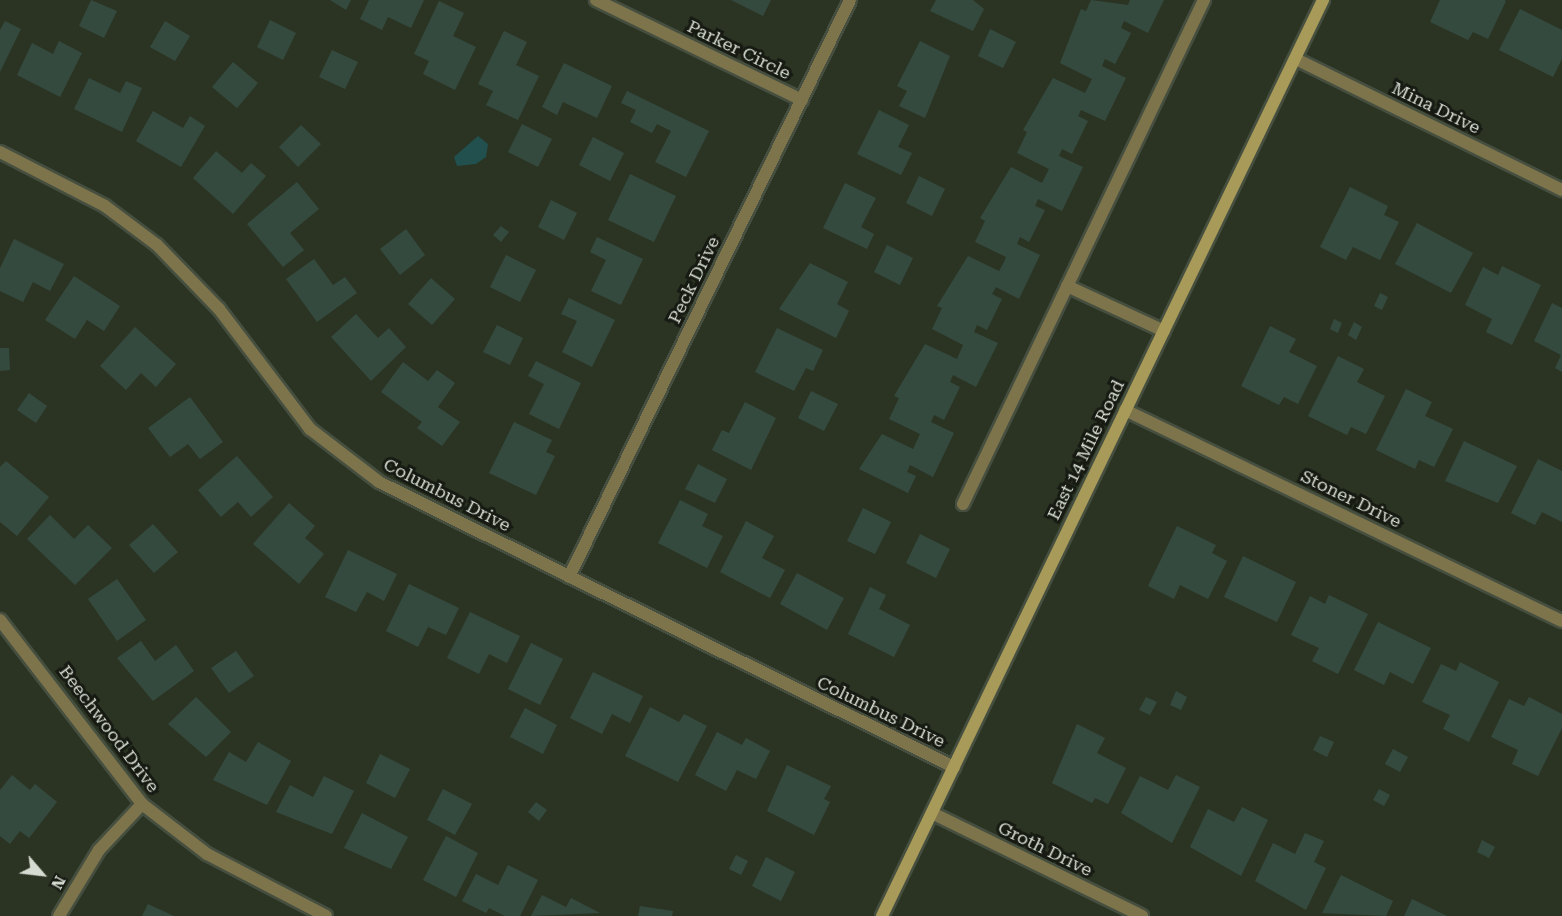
<!DOCTYPE html>
<html>
<head>
<meta charset="utf-8">
<style>
	body { margin:0 }
	#map { position:relative; width:1562px; height:916px; overflow:hidden; background:#2b3423; font-family:"Roboto Serif",serif }
	div>[style] { position:absolute }
	.water>* { inset:0; background:#21504f }
	.building>* { inset:0; background:#354a3f }
	.roads { filter:drop-shadow(2px 0 #464f3f) drop-shadow(-2px 0 #464f3f) drop-shadow(0 2px #464f3f) drop-shadow(0 -2px #464f3f) }
	.service>* { height:12px; margin:-6px; padding:0 6px; transform-origin:6px; border-radius:6px; background:#7d744c }
	.minor>* { height:12px; margin:-6px; padding:0 6px; transform-origin:6px; border-radius:6px; background:#7d744c }
	.secondary>* { height:12px; margin:-6px; padding:0 6px; transform-origin:6px; border-radius:6px; background:#a89a58 }
	span { translate:-50% -50%; white-space:nowrap; text-align:center; line-height:1.15; -webkit-text-stroke:6px #161a12; paint-order:stroke }
	.street-label { font-size:18px; color:#d6dcd1 }
	.north { position:absolute; left:12px; top:844px; width:60px; height:60px; -webkit-text-stroke:4px #161a12; paint-order:stroke; rotate:118deg; font-size:16px; font-weight:700; line-height:24px; text-align:center; color:#d6dcd1 }
	.north::after { content:''; display:block; margin:auto; width:21px; height:27px; background:#d6dcd1; clip-path:polygon(50% 0,100% 100%,50% 72%,0 100%) }
</style>
</head>
<body>
<div id="map">
	<div class="water">
		<i style="clip-path:polygon(478px 136px,488px 144px,486px 157px,476px 164px,457px 166px,454px 157px)"></i>
	</div>
	<div class="building">
		<i style="clip-path:polygon(91px 0,117px 11px,104px 38px,79px 26px)"></i>
		<i style="clip-path:polygon(330px 0,351px 0,346px 10px)"></i>
		<i style="clip-path:polygon(369px 0,424px 0,411px 28px,388px 17px,382px 30px,360px 19px)"></i>
		<i style="clip-path:polygon(731px 0,771px 0,763px 16px)"></i>
		<i style="clip-path:polygon(936px 0,973px 0,984px 9px,973px 31px,930px 11px)"></i>
		<i style="clip-path:polygon(1091px 0,1128px 5px,1130px 0,1164px 0,1148px 33px,1124px 21px,1121px 28px,1131px 33px,1123px 49px,1115px 64px,1105px 59px,1102px 66px,1126px 78px,1105px 121px,1081px 110px,1078px 116px,1088px 121px,1072px 154px,1062px 149px,1059px 156px,1083px 167px,1062px 211px,1038px 199px,1035px 206px,1045px 210px,1029px 242px,1020px 237px,1017px 244px,1040px 255px,1019px 299px,996px 287px,992px 294px,1002px 299px,987px 330px,977px 325px,974px 332px,998px 343px,976px 387px,953px 375px,950px 382px,960px 387px,944px 420px,934px 415px,931px 422px,954px 433px,933px 477px,910px 465px,907px 472px,916px 476px,908px 493px,859px 469px,882px 434px,913px 449px,920px 434px,889px 419px,899px 398px,894px 396px,925px 344px,957px 359px,963px 345px,932px 329px,942px 308px,937px 306px,968px 256px,999px 271px,1003px 264px,1006px 257px,975px 242px,985px 221px,980px 218px,1011px 167px,1042px 183px,1049px 169px,1017px 153px,1027px 132px,1023px 130px,1053px 78px,1085px 93px,1092px 79px,1060px 63px,1081px 9px,1086px 11px)"></i>
		<i style="clip-path:polygon(1440px 0,1504px 0,1506px 1px,1488px 39px,1473px 32px,1468px 40px,1430px 22px)"></i>
		<i style="clip-path:polygon(439px 1px,464px 13px,453px 36px,476px 47px,455px 90px,423px 74px,429px 61px,414px 54px)"></i>
		<i style="clip-path:polygon(1520px 9px,1562px 30px,1562px 59px,1553px 77px,1499px 50px)"></i>
		<i style="clip-path:polygon(270px 20px,296px 33px,283px 60px,257px 47px)"></i>
		<i style="clip-path:polygon(5px 21px,21px 29px,0 72px,0 30px)"></i>
		<i style="clip-path:polygon(165px 21px,190px 36px,175px 61px,150px 47px)"></i>
		<i style="clip-path:polygon(990px 29px,1016px 42px,1003px 68px,978px 56px)"></i>
		<i style="clip-path:polygon(504px 31px,527px 42px,516px 65px,539px 76px,518px 120px,486px 105px,493px 91px,478px 84px)"></i>
		<i style="clip-path:polygon(59px 41px,82px 53px,60px 97px,17px 75px,32px 43px,53px 54px)"></i>
		<i style="clip-path:polygon(920px 41px,950px 56px,925px 118px,899px 106px,907px 91px,897px 86px)"></i>
		<i style="clip-path:polygon(332px 50px,358px 62px,345px 89px,319px 77px)"></i>
		<i style="clip-path:polygon(233px 62px,258px 83px,237px 108px,212px 87px)"></i>
		<i style="clip-path:polygon(564px 63px,612px 86px,597px 118px,563px 102px,557px 115px,542px 107px)"></i>
		<i style="clip-path:polygon(89px 78px,120px 93px,126px 81px,142px 88px,122px 132px,74px 109px)"></i>
		<i style="clip-path:polygon(627px 91px,709px 131px,686px 177px,655px 162px,671px 131px,657px 124px,652px 133px,630px 122px,636px 110px,621px 103px)"></i>
		<i style="clip-path:polygon(879px 110px,909px 125px,898px 147px,912px 153px,901px 175px,857px 154px)"></i>
		<i style="clip-path:polygon(153px 111px,183px 128px,190px 116px,205px 126px,181px 167px,136px 141px)"></i>
		<i style="clip-path:polygon(522px 124px,552px 139px,538px 167px,508px 152px)"></i>
		<i style="clip-path:polygon(301px 125px,321px 144px,298px 167px,279px 147px)"></i>
		<i style="clip-path:polygon(593px 137px,624px 153px,610px 181px,579px 165px)"></i>
		<i style="clip-path:polygon(216px 151px,242px 173px,251px 163px,266px 176px,233px 214px,193px 178px)"></i>
		<i style="clip-path:polygon(630px 174px,676px 196px,654px 242px,608px 220px)"></i>
		<i style="clip-path:polygon(919px 176px,945px 189px,932px 216px,906px 203px)"></i>
		<i style="clip-path:polygon(297px 182px,319px 209px,290px 233px,304px 250px,283px 267px,247px 224px)"></i>
		<i style="clip-path:polygon(845px 183px,876px 198px,861px 227px,874px 234px,867px 249px,823px 228px)"></i>
		<i style="clip-path:polygon(1350px 187px,1388px 206px,1384px 215px,1399px 222px,1380px 260px,1353px 247px,1346px 260px,1320px 247px)"></i>
		<i style="clip-path:polygon(551px 200px,577px 213px,564px 240px,538px 227px)"></i>
		<i style="clip-path:polygon(1417px 223px,1473px 253px,1451px 293px,1395px 264px)"></i>
		<i style="clip-path:polygon(501px 226px,509px 232px,501px 242px,493px 235px)"></i>
		<i style="clip-path:polygon(406px 229px,425px 255px,400px 275px,380px 249px)"></i>
		<i style="clip-path:polygon(597px 237px,643px 259px,621px 305px,591px 291px,606px 260px,590px 252px)"></i>
		<i style="clip-path:polygon(14px 239px,64px 264px,50px 291px,33px 282px,23px 302px,0 291px,0 268px)"></i>
		<i style="clip-path:polygon(887px 245px,913px 258px,900px 285px,874px 272px)"></i>
		<i style="clip-path:polygon(506px 255px,536px 270px,520px 302px,490px 287px)"></i>
		<i style="clip-path:polygon(314px 259px,333px 285px,345px 277px,357px 293px,317px 322px,286px 279px)"></i>
		<i style="clip-path:polygon(810px 263px,848px 282px,837px 304px,849px 311px,836px 338px,779px 309px)"></i>
		<i style="clip-path:polygon(1502px 266px,1541px 285px,1512px 345px,1486px 332px,1492px 319px,1465px 305px,1483px 267px,1498px 275px)"></i>
		<i style="clip-path:polygon(74px 276px,120px 306px,104px 331px,87px 320px,75px 339px,45px 320px)"></i>
		<i style="clip-path:polygon(431px 278px,455px 299px,432px 325px,408px 304px)"></i>
		<i style="clip-path:polygon(1380px 293px,1388px 297px,1382px 310px,1374px 306px)"></i>
		<i style="clip-path:polygon(569px 298px,615px 320px,592px 367px,562px 352px,577px 321px,561px 314px)"></i>
		<i style="clip-path:polygon(1552px 303px,1562px 308px,1562px 372px,1555px 368px,1561px 355px,1534px 341px)"></i>
		<i style="clip-path:polygon(356px 314px,378px 338px,389px 328px,406px 347px,371px 381px,331px 337px)"></i>
		<i style="clip-path:polygon(1334px 319px,1342px 323px,1338px 333px,1330px 329px)"></i>
		<i style="clip-path:polygon(1354px 322px,1362px 327px,1356px 340px,1348px 335px)"></i>
		<i style="clip-path:polygon(497px 325px,523px 338px,510px 365px,483px 352px)"></i>
		<i style="clip-path:polygon(1270px 326px,1296px 339px,1289px 352px,1317px 366px,1298px 404px,1284px 397px,1279px 405px,1241px 386px)"></i>
		<i style="clip-path:polygon(135px 327px,176px 364px,156px 387px,141px 373px,126px 390px,100px 366px)"></i>
		<i style="clip-path:polygon(777px 328px,823px 350px,813px 371px,806px 368px,794px 391px,755px 372px)"></i>
		<i style="clip-path:polygon(0 348px,9px 348px,10px 370px,0 371px)"></i>
		<i style="clip-path:polygon(1338px 356px,1364px 369px,1357px 382px,1385px 396px,1366px 434px,1351px 427px,1347px 435px,1308px 416px)"></i>
		<i style="clip-path:polygon(536px 361px,581px 383px,559px 429px,529px 414px,544px 384px,528px 376px)"></i>
		<i style="clip-path:polygon(403px 362px,428px 381px,437px 370px,455px 383px,438px 407px,460px 422px,442px 446px,417px 428px,422px 422px,381px 392px)"></i>
		<i style="clip-path:polygon(1406px 389px,1432px 402px,1425px 416px,1453px 429px,1434px 467px,1419px 460px,1415px 469px,1376px 450px)"></i>
		<i style="clip-path:polygon(811px 391px,838px 404px,824px 431px,798px 418px)"></i>
		<i style="clip-path:polygon(29px 393px,47px 406px,36px 423px,17px 410px)"></i>
		<i style="clip-path:polygon(190px 397px,223px 442px,200px 459px,188px 444px,170px 457px,148px 428px)"></i>
		<i style="clip-path:polygon(745px 402px,776px 418px,751px 470px,712px 450px,722px 430px,729px 433px)"></i>
		<i style="clip-path:polygon(514px 422px,552px 440px,546px 452px,555px 456px,536px 495px,489px 473px)"></i>
		<i style="clip-path:polygon(1464px 441px,1517px 466px,1498px 503px,1445px 481px)"></i>
		<i style="clip-path:polygon(237px 456px,273px 497px,251px 517px,238px 502px,221px 517px,198px 490px)"></i>
		<i style="clip-path:polygon(1538px 459px,1562px 471px,1562px 522px,1542px 512px,1535px 525px,1511px 513px)"></i>
		<i style="clip-path:polygon(6px 461px,49px 497px,17px 536px,0 522px,0 467px)"></i>
		<i style="clip-path:polygon(698px 464px,727px 479px,715px 503px,685px 489px)"></i>
		<i style="clip-path:polygon(680px 500px,708px 514px,702px 526px,723px 536px,707px 568px,658px 543px)"></i>
		<i style="clip-path:polygon(289px 503px,315px 526px,305px 538px,324px 554px,299px 584px,253px 544px)"></i>
		<i style="clip-path:polygon(863px 508px,891px 522px,875px 554px,847px 541px)"></i>
		<i style="clip-path:polygon(50px 515px,74px 539px,88px 525px,112px 548px,75px 585px,27px 539px)"></i>
		<i style="clip-path:polygon(746px 521px,774px 536px,762px 558px,785px 570px,770px 598px,720px 572px)"></i>
		<i style="clip-path:polygon(153px 524px,178px 552px,154px 573px,129px 545px)"></i>
		<i style="clip-path:polygon(1177px 526px,1216px 545px,1212px 553px,1227px 561px,1208px 599px,1180px 585px,1174px 599px,1148px 586px)"></i>
		<i style="clip-path:polygon(920px 534px,950px 549px,936px 578px,906px 563px)"></i>
		<i style="clip-path:polygon(348px 550px,397px 574px,384px 601px,367px 592px,356px 612px,325px 597px)"></i>
		<i style="clip-path:polygon(1243px 556px,1296px 582px,1277px 622px,1224px 597px)"></i>
		<i style="clip-path:polygon(797px 573px,844px 598px,827px 630px,780px 604px)"></i>
		<i style="clip-path:polygon(117px 579px,146px 620px,117px 641px,88px 599px)"></i>
		<i style="clip-path:polygon(409px 584px,459px 608px,446px 635px,428px 627px,418px 647px,386px 631px)"></i>
		<i style="clip-path:polygon(870px 587px,886px 595px,879px 609px,910px 625px,894px 657px,848px 634px)"></i>
		<i style="clip-path:polygon(1329px 595px,1368px 614px,1338px 674px,1312px 661px,1319px 648px,1291px 635px,1310px 596px,1325px 604px)"></i>
		<i style="clip-path:polygon(470px 612px,520px 636px,507px 663px,489px 654px,479px 674px,447px 658px)"></i>
		<i style="clip-path:polygon(1378px 622px,1431px 648px,1413px 684px,1390px 672px,1384px 685px,1354px 670px)"></i>
		<i style="clip-path:polygon(141px 641px,155px 661px,176px 645px,194px 671px,153px 701px,117px 658px)"></i>
		<i style="clip-path:polygon(531px 643px,563px 659px,540px 705px,508px 689px)"></i>
		<i style="clip-path:polygon(236px 651px,254px 676px,229px 693px,211px 668px)"></i>
		<i style="clip-path:polygon(1460px 662px,1499px 682px,1469px 742px,1443px 729px,1450px 715px,1422px 702px,1441px 664px,1456px 671px)"></i>
		<i style="clip-path:polygon(593px 672px,643px 696px,630px 723px,612px 714px,602px 734px,570px 718px)"></i>
		<i style="clip-path:polygon(1176px 691px,1187px 697px,1181px 710px,1170px 705px)"></i>
		<i style="clip-path:polygon(196px 697px,231px 732px,206px 757px,168px 724px)"></i>
		<i style="clip-path:polygon(1146px 697px,1157px 702px,1150px 715px,1139px 710px)"></i>
		<i style="clip-path:polygon(1529px 697px,1562px 714px,1562px 728px,1538px 776px,1512px 764px,1518px 750px,1491px 737px,1509px 699px,1524px 706px)"></i>
		<i style="clip-path:polygon(650px 707px,679px 722px,684px 714px,707px 726px,678px 782px,625px 756px)"></i>
		<i style="clip-path:polygon(525px 708px,557px 725px,543px 754px,510px 737px)"></i>
		<i style="clip-path:polygon(1077px 724px,1105px 738px,1097px 753px,1126px 768px,1108px 804px,1095px 798px,1092px 803px,1052px 783px)"></i>
		<i style="clip-path:polygon(717px 732px,742px 745px,746px 738px,770px 751px,756px 779px,737px 770px,726px 791px,695px 775px)"></i>
		<i style="clip-path:polygon(1320px 736px,1334px 742px,1327px 757px,1313px 750px)"></i>
		<i style="clip-path:polygon(258px 742px,291px 761px,267px 805px,213px 780px,229px 752px,246px 762px)"></i>
		<i style="clip-path:polygon(1393px 749px,1408px 757px,1400px 772px,1385px 764px)"></i>
		<i style="clip-path:polygon(380px 754px,410px 769px,395px 798px,366px 783px)"></i>
		<i style="clip-path:polygon(787px 765px,831px 786px,824px 799px,830px 802px,814px 835px,767px 811px)"></i>
		<i style="clip-path:polygon(12px 775px,30px 790px,35px 784px,57px 802px,29px 838px,20px 831px,10px 844px,0 836px,0 790px)"></i>
		<i style="clip-path:polygon(1176px 775px,1200px 787px,1172px 843px,1121px 813px,1140px 776px,1168px 790px)"></i>
		<i style="clip-path:polygon(324px 776px,354px 791px,332px 834px,276px 812px,290px 785px,313px 797px)"></i>
		<i style="clip-path:polygon(443px 789px,472px 804px,455px 835px,427px 820px)"></i>
		<i style="clip-path:polygon(1379px 789px,1390px 795px,1384px 806px,1373px 800px)"></i>
		<i style="clip-path:polygon(536px 802px,547px 810px,539px 821px,528px 812px)"></i>
		<i style="clip-path:polygon(1242px 807px,1268px 820px,1241px 876px,1190px 847px,1208px 809px,1234px 822px)"></i>
		<i style="clip-path:polygon(362px 813px,408px 837px,391px 869px,344px 848px)"></i>
		<i style="clip-path:polygon(1305px 833px,1324px 841px,1314px 862px,1326px 868px,1306px 910px,1255px 881px,1273px 843px,1295px 854px)"></i>
		<i style="clip-path:polygon(446px 836px,478px 853px,456px 897px,423px 880px)"></i>
		<i style="clip-path:polygon(1482px 840px,1495px 847px,1489px 858px,1477px 852px)"></i>
		<i style="clip-path:polygon(736px 855px,748px 861px,741px 875px,729px 869px)"></i>
		<i style="clip-path:polygon(766px 857px,795px 872px,781px 901px,752px 886px)"></i>
		<i style="clip-path:polygon(508px 865px,538px 880px,520px 916px,505px 916px,489px 908px,486px 913px,462px 901px,476px 874px,498px 885px)"></i>
		<i style="clip-path:polygon(1341px 875px,1393px 901px,1386px 916px,1322px 913px)"></i>
		<i style="clip-path:polygon(542px 895px,566px 907px,571px 898px,600px 913px,531px 916px)"></i>
		<i style="clip-path:polygon(1412px 899px,1447px 916px,1404px 916px)"></i>
		<i style="clip-path:polygon(148px 904px,174px 916px,142px 916px)"></i>
		<i style="clip-path:polygon(640px 906px,673px 911px,672px 916px,638px 916px)"></i>
	</div>
	<div class="roads">
		<div class="service">
			<i style="left:1067px;top:286px;width:107px;rotate:24.9deg"></i>
			<i style="left:963px;top:504px;width:559px;rotate:-64.44deg"></i>
		</div>
		<div class="minor">
			<i style="left:596px;top:0;width:229px;rotate:25.9deg"></i>
			<i style="left:1296px;top:59px;width:297px;rotate:26.2deg"></i>
			<i style="left:0;top:152px;width:118px;rotate:27.2deg"></i>
			<i style="left:105px;top:206px;width:65px;rotate:36.9deg"></i>
			<i style="left:157px;top:245px;width:89px;rotate:45.9deg"></i>
			<i style="left:219px;top:309px;width:151px;rotate:52.8deg"></i>
			<i style="left:310px;top:429px;width:87px;rotate:37.5deg"></i>
			<i style="left:379px;top:482px;width:642px;rotate:26.37deg"></i>
			<i style="left:1125px;top:410px;width:485px;rotate:25.8deg"></i>
			<i style="left:569px;top:577px;width:642px;rotate:-64.03deg"></i>
			<i style="left:0;top:620px;width:232px;rotate:52.3deg"></i>
			<i style="left:142px;top:804px;width:82px;rotate:37.6deg"></i>
			<i style="left:207px;top:854px;width:134px;rotate:27.5deg"></i>
			<i style="left:932px;top:813px;width:234px;rotate:26.1deg"></i>
			<i style="left:59px;top:916px;width:77px;rotate:-58.8deg"></i>
			<i style="left:99px;top:850px;width:63px;rotate:-46.9deg"></i>
		</div>
		<div class="secondary">
			<i style="left:882px;top:916px;width:1017px;rotate:-64.29deg"></i>
		</div>
	</div>
	<div class="street-label">
		<span style="left:739px;top:50px;rotate:26deg">Parker Circle</span>
		<span style="left:1436px;top:108px;rotate:26deg">Mina Drive</span>
		<span style="left:694px;top:280px;rotate:-64deg">Peck Drive</span>
		<span style="left:1086px;top:450px;rotate:-64deg">East 14 Mile Road</span>
		<span style="left:447px;top:495px;rotate:27deg">Columbus Drive</span>
		<span style="left:1351px;top:499px;rotate:26deg">Stoner Drive</span>
		<span style="left:881px;top:712px;rotate:26deg">Columbus Drive</span>
		<span style="left:109px;top:729px;rotate:53deg">Beechwood Drive</span>
		<span style="left:1045px;top:849px;rotate:26deg">Groth Drive</span>
	</div>
	<div class="north">N</div>
</div>
</body>
</html>
